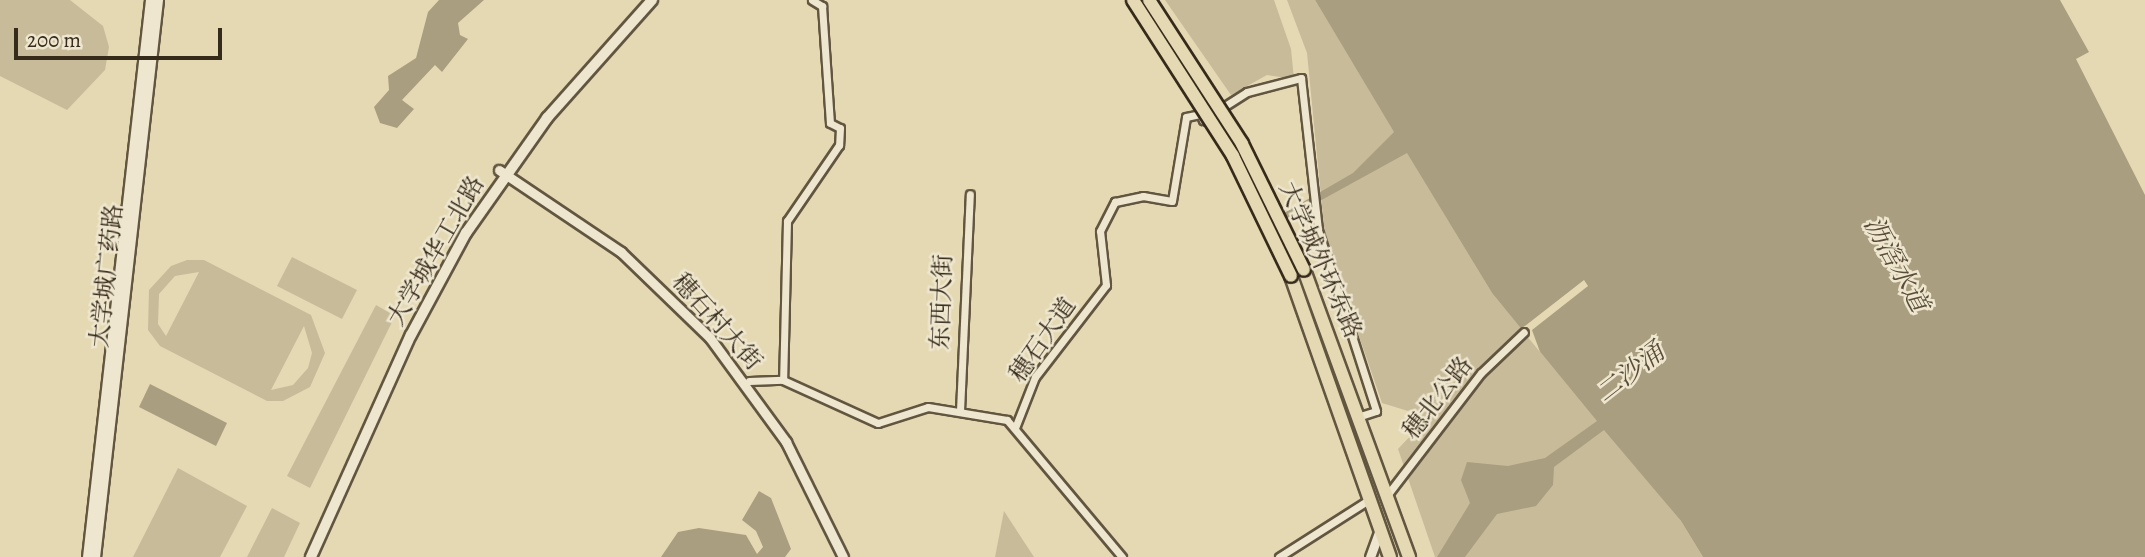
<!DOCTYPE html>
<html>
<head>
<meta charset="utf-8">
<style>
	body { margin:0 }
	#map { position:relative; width:2145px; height:557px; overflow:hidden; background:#e5d9b4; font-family:Alegreya,"Noto Serif SC",serif }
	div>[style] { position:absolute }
	.green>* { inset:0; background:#c7bb9a }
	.water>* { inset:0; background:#aa9e80 }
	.pier>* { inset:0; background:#e5d9b4 }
	.roads { filter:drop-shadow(2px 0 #625640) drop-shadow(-2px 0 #625640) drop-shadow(0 2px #625640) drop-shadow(0 -2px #625640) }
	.minor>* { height:7px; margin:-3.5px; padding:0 3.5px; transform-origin:3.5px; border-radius:3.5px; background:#eee6ce }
	.tertiary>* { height:9px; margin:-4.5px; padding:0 4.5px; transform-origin:4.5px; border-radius:4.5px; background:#eee6ce }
	.secondary>* { height:10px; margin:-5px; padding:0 5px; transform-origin:5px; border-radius:5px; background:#eee6ce }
	.primary>* { height:12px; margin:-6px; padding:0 6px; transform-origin:6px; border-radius:6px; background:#e5d9b4 }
	.bridges { filter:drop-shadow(2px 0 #362a1a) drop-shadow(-2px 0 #362a1a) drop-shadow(0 2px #362a1a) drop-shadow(0 -2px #362a1a) }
	.primary-bridge>* { height:12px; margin:-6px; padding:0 6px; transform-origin:6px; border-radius:6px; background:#e5d9b4 }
	span { translate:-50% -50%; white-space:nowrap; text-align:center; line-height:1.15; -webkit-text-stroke:5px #eee6ce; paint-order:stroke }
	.street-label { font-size:24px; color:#362a1a }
	.water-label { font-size:26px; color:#594d39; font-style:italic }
	.scale { position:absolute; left:14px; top:28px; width:208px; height:32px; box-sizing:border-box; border:4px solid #362a1a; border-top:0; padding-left:9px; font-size:21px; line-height:24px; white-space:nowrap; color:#362a1a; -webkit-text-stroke:5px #eee6ce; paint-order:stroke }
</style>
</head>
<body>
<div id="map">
	<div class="green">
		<i style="clip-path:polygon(0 0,70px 0,103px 26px,109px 47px,105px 70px,67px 110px,0 76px)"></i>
		<i style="clip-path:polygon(1165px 0,1274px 0,1291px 49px,1294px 79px,1267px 75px,1231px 95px)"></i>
		<i style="clip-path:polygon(1287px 0,1315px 0,1492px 293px,1681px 521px,1703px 557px,1435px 557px,1398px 449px,1415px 431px,1408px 411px,1382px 403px,1325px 237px,1307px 53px)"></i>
		<i style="clip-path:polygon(292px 257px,357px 290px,342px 319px,277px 286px)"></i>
		<i style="clip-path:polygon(evenodd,187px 260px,204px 260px,311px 315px,325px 353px,310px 387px,283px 401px,267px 401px,160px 346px,148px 330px,149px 290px,171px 266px,187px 260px,199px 272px,166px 336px,158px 324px,159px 294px,175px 276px,199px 272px,187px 260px,304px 326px,312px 353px,308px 368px,293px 385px,271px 390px,304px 326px)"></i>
		<i style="clip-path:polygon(376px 305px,395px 316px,310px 488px,287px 476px)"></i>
		<i style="clip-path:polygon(178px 468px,247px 506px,220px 557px,133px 557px)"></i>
		<i style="clip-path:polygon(272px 508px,300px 523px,284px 557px,247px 557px)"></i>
		<i style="clip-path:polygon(1004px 511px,1034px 557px,995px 557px)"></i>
	</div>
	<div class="water">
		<i style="clip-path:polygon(439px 0,484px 0,458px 23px,460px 35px,468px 39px,442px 72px,435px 65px,402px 100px,414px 109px,397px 128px,380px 123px,374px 107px,389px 90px,388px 76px,416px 58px,428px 12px)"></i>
		<i style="clip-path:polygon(1315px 0,2060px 0,2089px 52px,2076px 59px,2145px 195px,2145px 557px,1703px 557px,1681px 521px,1604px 430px,1554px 467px,1553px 485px,1536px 506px,1497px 514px,1465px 557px,1437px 557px,1470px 503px,1461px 480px,1467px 462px,1508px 466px,1545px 458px,1597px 421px,1492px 293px,1407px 153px,1287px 219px,1284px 213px,1353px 173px,1394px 132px)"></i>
		<i style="clip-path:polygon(150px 384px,227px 423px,216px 446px,139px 407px)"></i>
		<i style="clip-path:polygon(759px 491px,771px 498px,791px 549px,785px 557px,661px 557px,678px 532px,699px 528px,746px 535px,757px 554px,763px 547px,756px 531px,742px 520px)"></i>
	</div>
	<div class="pier">
		<i style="clip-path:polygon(1584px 280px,1588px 286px,1532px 330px,1540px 352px,1521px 329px)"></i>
	</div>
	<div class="roads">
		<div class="minor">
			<i style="left:812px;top:0;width:12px;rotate:31deg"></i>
			<i style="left:822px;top:6px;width:117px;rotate:86.1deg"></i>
			<i style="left:830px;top:123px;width:11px;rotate:27deg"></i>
			<i style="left:840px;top:128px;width:17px;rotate:93deg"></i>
			<i style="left:839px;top:145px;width:92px;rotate:124.4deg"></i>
			<i style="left:787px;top:221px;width:159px;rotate:91.4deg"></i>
			<i style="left:783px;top:380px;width:104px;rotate:24.4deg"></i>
			<i style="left:878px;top:423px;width:52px;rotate:-17.7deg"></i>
			<i style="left:928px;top:407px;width:80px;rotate:9.3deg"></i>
			<i style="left:1007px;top:420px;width:179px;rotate:50deg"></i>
			<i style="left:749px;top:381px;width:34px;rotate:-2deg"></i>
			<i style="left:960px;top:411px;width:217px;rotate:-87.4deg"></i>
			<i style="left:1015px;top:428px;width:55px;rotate:-68.6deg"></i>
			<i style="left:1035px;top:377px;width:116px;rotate:-52.3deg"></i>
			<i style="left:1106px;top:285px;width:54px;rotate:-96.3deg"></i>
			<i style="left:1100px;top:231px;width:33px;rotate:-63deg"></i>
			<i style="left:1115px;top:202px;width:29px;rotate:-12deg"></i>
			<i style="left:1143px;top:196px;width:29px;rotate:10deg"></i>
			<i style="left:1172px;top:201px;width:85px;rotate:-80.5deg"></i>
			<i style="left:1186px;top:117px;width:14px;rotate:-12deg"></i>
			<i style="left:1200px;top:114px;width:7px;rotate:63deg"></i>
			<i style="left:1203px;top:120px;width:52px;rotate:-32.5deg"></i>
			<i style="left:1247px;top:92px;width:56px;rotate:-14.5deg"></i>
			<i style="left:1301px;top:78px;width:153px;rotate:83.6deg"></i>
			<i style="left:1318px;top:230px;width:190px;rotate:72.2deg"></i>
			<i style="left:1376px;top:411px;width:16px;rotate:162deg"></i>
			<i style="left:1388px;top:494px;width:153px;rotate:-52.5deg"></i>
			<i style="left:1481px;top:373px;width:59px;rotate:-43.6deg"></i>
			<i style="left:1279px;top:557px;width:108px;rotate:-32.5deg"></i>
		</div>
		<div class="tertiary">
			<i style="left:499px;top:170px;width:147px;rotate:33.9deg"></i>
			<i style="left:621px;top:252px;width:124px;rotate:44deg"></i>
			<i style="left:710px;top:338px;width:129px;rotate:53.8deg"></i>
			<i style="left:786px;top:442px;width:128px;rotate:63.6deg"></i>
			<i style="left:87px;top:557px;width:561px;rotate:-83.55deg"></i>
			<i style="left:95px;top:557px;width:561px;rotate:-83.55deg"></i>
			<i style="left:1370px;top:557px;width:27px;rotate:-70deg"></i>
		</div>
		<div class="secondary">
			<i style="left:311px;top:557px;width:243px;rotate:-65.8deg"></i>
			<i style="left:411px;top:335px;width:116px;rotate:-61.7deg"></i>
			<i style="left:466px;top:233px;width:141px;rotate:-54.8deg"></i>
			<i style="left:547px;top:118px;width:158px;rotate:-48.3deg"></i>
		</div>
		<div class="primary">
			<i style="left:1304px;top:270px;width:306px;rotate:69.9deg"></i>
			<i style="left:1291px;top:276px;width:298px;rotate:70.6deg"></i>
		</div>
	</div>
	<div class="bridges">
		<div class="primary-bridge">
			<i style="left:1133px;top:0;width:185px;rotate:57.3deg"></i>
			<i style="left:1233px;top:156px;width:133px;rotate:64.2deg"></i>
			<i style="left:1149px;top:0;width:171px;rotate:57.1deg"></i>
			<i style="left:1242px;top:144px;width:140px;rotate:63.8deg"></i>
		</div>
	</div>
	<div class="street-label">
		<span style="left:436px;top:251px;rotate:-60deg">大学城华工北路</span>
		<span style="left:1320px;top:260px;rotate:66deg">大学城外环东路</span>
		<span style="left:107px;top:276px;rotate:-84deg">大学城广药路</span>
		<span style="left:942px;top:302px;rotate:-88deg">东西大街</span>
		<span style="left:717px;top:322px;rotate:48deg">穗石村大街</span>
		<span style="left:1043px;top:340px;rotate:-55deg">穗石大道</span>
		<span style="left:1438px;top:398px;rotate:-52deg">穗北公路</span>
	</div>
	<div class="water-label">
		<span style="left:1896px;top:264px;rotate:61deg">沥滘水道</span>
		<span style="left:1630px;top:373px;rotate:-38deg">二沙涌</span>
	</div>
	<div class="scale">200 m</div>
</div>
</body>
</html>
